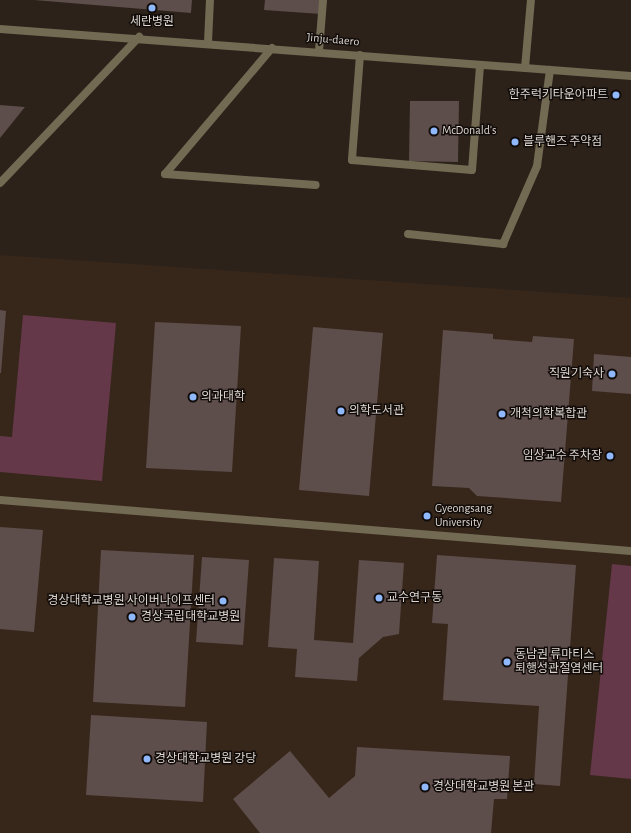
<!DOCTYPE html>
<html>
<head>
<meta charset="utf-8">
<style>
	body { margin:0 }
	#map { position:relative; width:631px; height:833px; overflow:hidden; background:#2c221a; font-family:"Alegreya Sans","Noto Sans KR",sans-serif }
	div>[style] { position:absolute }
	.built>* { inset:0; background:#37271b }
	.green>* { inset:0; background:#643848 }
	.building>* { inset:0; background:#5d4d4b }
	.service>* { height:8px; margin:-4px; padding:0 4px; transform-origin:4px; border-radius:4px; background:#726a52 }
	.minor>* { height:8px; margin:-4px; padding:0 4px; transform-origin:4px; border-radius:4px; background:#726a52 }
	.tertiary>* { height:8px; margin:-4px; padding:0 4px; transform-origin:4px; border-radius:4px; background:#726a52 }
	.dots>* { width:11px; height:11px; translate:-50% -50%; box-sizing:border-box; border:2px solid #110c09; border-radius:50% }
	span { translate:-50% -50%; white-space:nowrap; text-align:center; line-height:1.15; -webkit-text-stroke:3px #110c09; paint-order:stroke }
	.poi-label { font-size:12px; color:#ded7d1 }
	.right { translate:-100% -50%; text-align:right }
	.left { translate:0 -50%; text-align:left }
	.street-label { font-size:12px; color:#ded7d1 }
</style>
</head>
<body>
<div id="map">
	<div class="built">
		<i style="clip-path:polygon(0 255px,631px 298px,631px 833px,0 833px)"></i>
	</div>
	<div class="green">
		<i style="clip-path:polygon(23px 315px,116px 323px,102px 481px,0 472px,0 436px,12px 437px)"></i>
		<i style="clip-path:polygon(612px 564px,631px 566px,631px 779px,590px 775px)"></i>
	</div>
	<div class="building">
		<i style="clip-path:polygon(34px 0,192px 0,191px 13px)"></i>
		<i style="clip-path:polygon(265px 0,322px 0,321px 14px,264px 10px)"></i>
		<i style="clip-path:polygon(410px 101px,459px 101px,458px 162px,409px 161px)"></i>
		<i style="clip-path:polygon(0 105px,25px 107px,0 138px)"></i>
		<i style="clip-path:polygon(0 310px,6px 311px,1px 373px,0 373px)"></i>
		<i style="clip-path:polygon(155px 322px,241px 326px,232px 472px,146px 468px)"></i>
		<i style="clip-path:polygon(313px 327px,383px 333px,369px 496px,299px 490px)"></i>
		<i style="clip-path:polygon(443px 330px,493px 334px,493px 339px,532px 342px,533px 336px,574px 339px,561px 502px,477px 496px,469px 488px,432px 486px)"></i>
		<i style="clip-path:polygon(594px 354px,631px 357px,631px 394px,592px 391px)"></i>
		<i style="clip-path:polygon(0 527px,43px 530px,34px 632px,0 629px)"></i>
		<i style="clip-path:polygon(101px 550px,194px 555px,185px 707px,93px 702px)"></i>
		<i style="clip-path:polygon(437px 555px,576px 565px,560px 786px,534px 784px,539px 706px,443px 700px,448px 624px,432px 623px)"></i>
		<i style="clip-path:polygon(202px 557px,249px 560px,243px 645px,196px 642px)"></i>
		<i style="clip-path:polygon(274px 558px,319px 561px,314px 640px,353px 643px,359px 560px,404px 563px,399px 634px,383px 637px,359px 658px,357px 681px,295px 677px,297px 649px,268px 647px)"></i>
		<i style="clip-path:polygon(91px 715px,207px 722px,203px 802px,86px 795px)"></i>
		<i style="clip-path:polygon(357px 747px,510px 756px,507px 799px,494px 799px,491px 833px,260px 833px,233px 799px,290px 751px,329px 798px,355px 776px)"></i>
	</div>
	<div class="service">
		<i style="left:319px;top:51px;width:51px;rotate:-85.5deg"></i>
		<i style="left:360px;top:55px;width:105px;rotate:94.4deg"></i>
		<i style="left:352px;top:160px;width:120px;rotate:4.8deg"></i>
		<i style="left:472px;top:170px;width:105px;rotate:-85.6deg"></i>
		<i style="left:408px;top:234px;width:96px;rotate:6deg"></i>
		<i style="left:503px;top:244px;width:85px;rotate:-66.4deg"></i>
		<i style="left:537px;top:166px;width:97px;rotate:-82.3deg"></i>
		<i style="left:0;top:500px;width:633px;rotate:4.62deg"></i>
	</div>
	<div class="minor">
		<i style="left:208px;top:42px;width:42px;rotate:-87.3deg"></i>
		<i style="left:272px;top:48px;width:165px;rotate:130.3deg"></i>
		<i style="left:165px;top:174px;width:151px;rotate:4.2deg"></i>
		<i style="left:525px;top:68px;width:68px;rotate:-85deg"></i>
		<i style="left:0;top:183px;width:202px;rotate:-46.4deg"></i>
	</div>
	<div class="tertiary">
		<i style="left:0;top:29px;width:633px;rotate:4.26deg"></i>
	</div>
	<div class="dots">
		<i style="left:152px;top:8px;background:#90b8fd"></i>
		<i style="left:616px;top:95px;background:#90b8fd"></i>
		<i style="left:434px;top:131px;background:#90b8fd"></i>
		<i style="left:515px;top:142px;background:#90b8fd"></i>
		<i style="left:612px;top:374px;background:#90b8fd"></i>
		<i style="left:193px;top:397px;background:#90b8fd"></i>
		<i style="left:341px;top:411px;background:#90b8fd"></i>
		<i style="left:502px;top:414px;background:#90b8fd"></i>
		<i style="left:610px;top:456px;background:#90b8fd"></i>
		<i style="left:427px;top:516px;background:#90b8fd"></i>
		<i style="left:379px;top:598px;background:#90b8fd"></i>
		<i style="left:223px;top:601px;background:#90b8fd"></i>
		<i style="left:132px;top:617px;background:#90b8fd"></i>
		<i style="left:507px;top:662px;background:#90b8fd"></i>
		<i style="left:147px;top:759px;background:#90b8fd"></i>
		<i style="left:425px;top:787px;background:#90b8fd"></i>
	</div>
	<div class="poi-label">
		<span style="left:152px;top:22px">세란병원</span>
		<span class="right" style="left:608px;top:95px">한주럭키타운아파트</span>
		<span class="left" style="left:442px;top:131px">McDonald's</span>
		<span class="left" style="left:523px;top:142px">블루핸즈 주약점</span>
		<span class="right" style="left:604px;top:374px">직원기숙사</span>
		<span class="left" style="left:201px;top:397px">의과대학</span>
		<span class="left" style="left:349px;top:411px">의학도서관</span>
		<span class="left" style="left:510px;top:414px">개척의학복합관</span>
		<span class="right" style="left:602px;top:456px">임상교수 주차장</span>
		<span class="left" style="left:435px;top:516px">Gyeongsang<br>University</span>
		<span class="left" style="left:387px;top:598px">교수연구동</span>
		<span class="right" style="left:215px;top:601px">경상대학교병원 사이버나이프센터</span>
		<span class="left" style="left:141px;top:617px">경상국립대학교병원</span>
		<span class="left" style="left:515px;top:662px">동남권 류마티스<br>퇴행성관절염센터</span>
		<span class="left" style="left:155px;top:759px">경상대학교병원 강당</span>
		<span class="left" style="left:433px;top:787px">경상대학교병원 본관</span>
	</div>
	<div class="street-label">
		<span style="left:333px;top:40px;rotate:5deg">Jinju-daero</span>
	</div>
</div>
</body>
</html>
